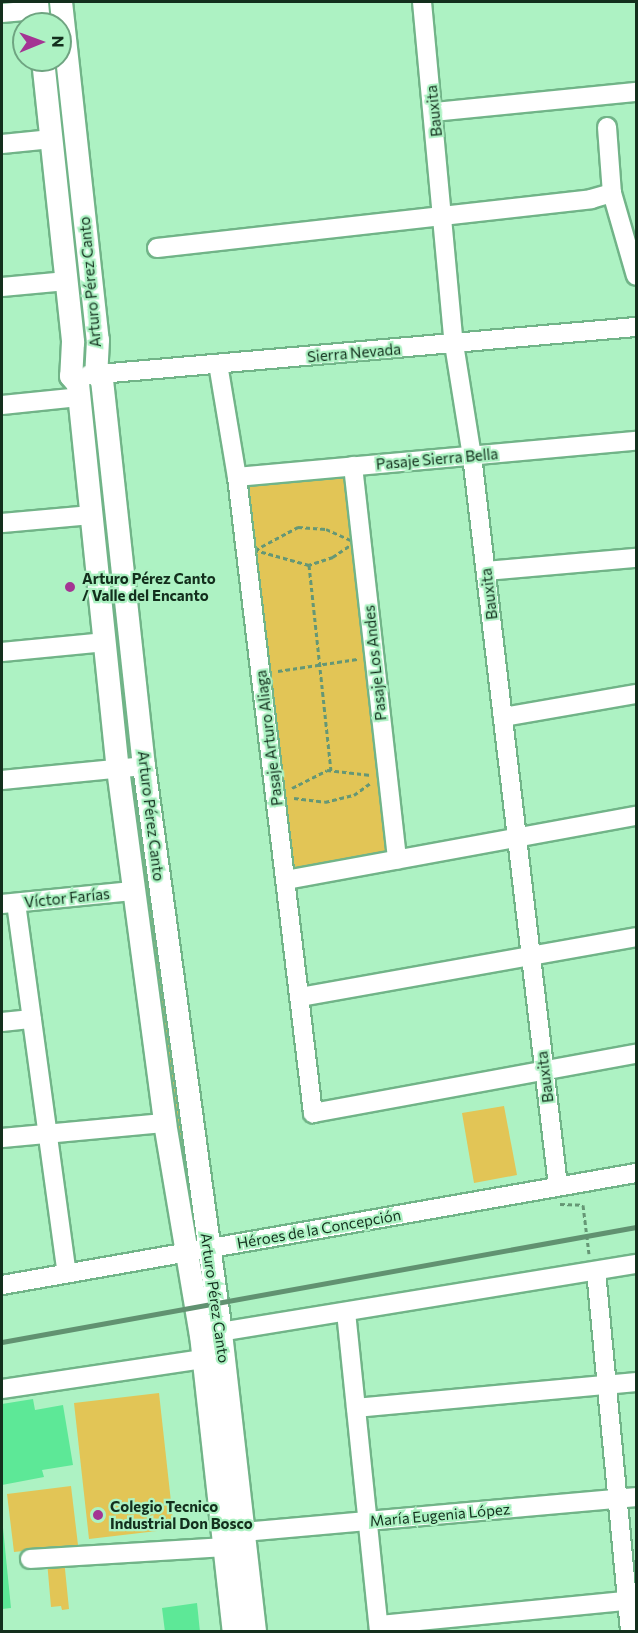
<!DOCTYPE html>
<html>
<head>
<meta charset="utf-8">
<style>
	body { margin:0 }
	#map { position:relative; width:638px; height:1633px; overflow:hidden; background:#adf2c3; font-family:Commissioner,sans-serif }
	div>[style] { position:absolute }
	.green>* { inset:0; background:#e2c556 }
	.building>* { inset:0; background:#5de897 }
	.path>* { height:3px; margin-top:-1.5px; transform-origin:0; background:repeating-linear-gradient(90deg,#659775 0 4.5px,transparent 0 7.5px) }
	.roads { filter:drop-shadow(2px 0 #71b488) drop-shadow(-2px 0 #71b488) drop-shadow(0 2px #71b488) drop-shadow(0 -2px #71b488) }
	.minor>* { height:18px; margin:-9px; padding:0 9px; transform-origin:9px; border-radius:9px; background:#fff }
	.major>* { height:22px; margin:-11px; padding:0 11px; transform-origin:11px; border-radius:11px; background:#fff }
	.rail>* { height:4.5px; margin:-2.25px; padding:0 2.25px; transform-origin:2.25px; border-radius:2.25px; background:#619271 }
	.dots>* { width:16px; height:16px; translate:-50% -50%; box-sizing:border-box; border:3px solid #adf2c3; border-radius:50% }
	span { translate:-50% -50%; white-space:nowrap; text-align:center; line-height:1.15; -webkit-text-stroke:4.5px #adf2c3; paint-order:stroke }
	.street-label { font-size:15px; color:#132f1d }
	.poi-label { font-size:15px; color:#132f1d; font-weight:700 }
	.left { translate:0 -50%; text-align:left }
	.frame { position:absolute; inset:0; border:3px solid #132f1d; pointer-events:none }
	.north { position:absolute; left:12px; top:12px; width:60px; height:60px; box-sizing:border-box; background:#adf2c3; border:2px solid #6fa481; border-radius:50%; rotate:89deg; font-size:16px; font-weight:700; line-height:24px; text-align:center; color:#132f1d }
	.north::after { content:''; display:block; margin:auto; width:21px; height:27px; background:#a43593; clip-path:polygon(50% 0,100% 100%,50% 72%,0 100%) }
</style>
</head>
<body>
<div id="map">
	<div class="green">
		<i style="clip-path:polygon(350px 472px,395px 852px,288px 870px,245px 480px)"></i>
		<i style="clip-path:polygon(138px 783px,190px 1177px,185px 1166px,148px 926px,133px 793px,134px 784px)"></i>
		<i style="clip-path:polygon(504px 1106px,517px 1175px,474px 1183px,462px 1113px)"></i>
		<i style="clip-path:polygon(159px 1393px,174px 1529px,89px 1539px,74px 1403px)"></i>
		<i style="clip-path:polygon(71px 1486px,78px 1545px,14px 1552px,7px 1494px)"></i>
		<i style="clip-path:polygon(64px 1559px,69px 1609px,62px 1610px,61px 1606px,51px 1607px,47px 1561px)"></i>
	</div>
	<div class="building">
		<i style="clip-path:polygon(33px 1399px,35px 1410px,63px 1405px,73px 1465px,42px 1470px,44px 1477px,2px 1485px,2px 1404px)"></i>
		<i style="clip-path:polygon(2px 1518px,11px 1608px,2px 1609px)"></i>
		<i style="clip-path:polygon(197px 1603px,200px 1632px,165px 1632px,162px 1608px)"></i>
	</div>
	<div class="path">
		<i style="left:298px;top:527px;width:28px;rotate:4deg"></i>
		<i style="left:326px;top:529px;width:32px;rotate:24deg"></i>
		<i style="left:355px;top:542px;width:27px;rotate:146deg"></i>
		<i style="left:333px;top:557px;width:25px;rotate:162deg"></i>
		<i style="left:309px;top:565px;width:56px;rotate:-164.5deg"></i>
		<i style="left:255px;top:550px;width:49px;rotate:-28.1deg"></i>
		<i style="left:309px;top:565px;width:206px;rotate:83.9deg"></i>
		<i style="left:278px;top:671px;width:80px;rotate:-8.6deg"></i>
		<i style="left:292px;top:788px;width:39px;rotate:-27deg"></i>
		<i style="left:327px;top:770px;width:44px;rotate:6.5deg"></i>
		<i style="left:294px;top:798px;width:31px;rotate:7deg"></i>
		<i style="left:325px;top:802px;width:30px;rotate:-14deg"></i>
		<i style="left:354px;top:795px;width:22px;rotate:-36deg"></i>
		<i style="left:560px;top:1204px;width:23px;rotate:2deg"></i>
		<i style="left:583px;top:1205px;width:49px;rotate:83deg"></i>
	</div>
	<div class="roads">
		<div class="minor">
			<i style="left:422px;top:2px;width:343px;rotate:84.7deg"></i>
			<i style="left:454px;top:344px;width:113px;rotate:80.9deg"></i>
			<i style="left:472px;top:456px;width:735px;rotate:83.28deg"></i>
			<i style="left:2px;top:13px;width:36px;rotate:-5deg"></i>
			<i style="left:434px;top:112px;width:203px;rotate:-5.7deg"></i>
			<i style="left:607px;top:127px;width:66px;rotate:85.7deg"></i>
			<i style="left:612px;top:193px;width:86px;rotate:73.9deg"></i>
			<i style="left:2px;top:144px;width:50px;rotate:-5.7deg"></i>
			<i style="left:157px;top:248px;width:437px;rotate:-6.4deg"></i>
			<i style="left:591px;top:199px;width:22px;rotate:-16deg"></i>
			<i style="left:2px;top:287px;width:65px;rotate:-5.3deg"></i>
			<i style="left:218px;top:364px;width:115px;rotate:80.5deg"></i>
			<i style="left:237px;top:477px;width:641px;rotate:83.19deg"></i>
			<i style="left:313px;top:1113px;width:328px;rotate:-10.4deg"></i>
			<i style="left:88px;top:375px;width:550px;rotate:-5.01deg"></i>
			<i style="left:2px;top:405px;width:77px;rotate:-5.9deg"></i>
			<i style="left:353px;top:466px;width:396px;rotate:83.6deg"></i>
			<i style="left:237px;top:477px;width:401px;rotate:-5.2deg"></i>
			<i style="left:2px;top:523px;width:89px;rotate:-5.1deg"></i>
			<i style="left:486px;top:571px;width:151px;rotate:-5deg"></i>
			<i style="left:2px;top:652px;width:103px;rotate:-5.5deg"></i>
			<i style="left:503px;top:717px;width:135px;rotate:-9.8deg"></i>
			<i style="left:2px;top:780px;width:143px;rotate:-5.6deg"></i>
			<i style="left:286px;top:880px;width:356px;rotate:-10.4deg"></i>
			<i style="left:16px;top:903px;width:373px;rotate:82.2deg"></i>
			<i style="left:2px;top:904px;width:132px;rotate:-5.7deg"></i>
			<i style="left:300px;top:997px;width:341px;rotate:-10.1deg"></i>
			<i style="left:2px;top:1022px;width:30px;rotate:-6deg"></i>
			<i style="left:2px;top:1138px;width:164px;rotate:-5.3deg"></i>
			<i style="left:596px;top:1271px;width:363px;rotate:84.6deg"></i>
			<i style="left:2px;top:1285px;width:644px;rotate:-10.02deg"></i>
			<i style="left:346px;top:1312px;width:322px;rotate:84.1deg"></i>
			<i style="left:208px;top:1334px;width:434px;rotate:-9.3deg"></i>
			<i style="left:2px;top:1389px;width:216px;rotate:-8.5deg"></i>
			<i style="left:356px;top:1408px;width:281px;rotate:-5.3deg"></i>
			<i style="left:244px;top:1532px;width:394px;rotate:-5.1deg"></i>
			<i style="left:30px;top:1559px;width:195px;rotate:-3.5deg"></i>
			<i style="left:379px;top:1625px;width:258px;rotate:-5.6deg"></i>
		</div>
		<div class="major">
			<i style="left:37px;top:2px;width:22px;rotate:85deg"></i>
			<i style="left:61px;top:2px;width:340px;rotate:83.8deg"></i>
			<i style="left:98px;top:340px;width:34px;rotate:93deg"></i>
			<i style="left:96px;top:374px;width:8px;rotate:45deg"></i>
			<i style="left:102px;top:380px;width:388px;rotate:83.8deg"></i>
			<i style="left:144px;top:766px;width:572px;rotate:82.27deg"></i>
			<i style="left:221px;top:1333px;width:301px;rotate:83.5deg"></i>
			<i style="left:43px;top:60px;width:284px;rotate:83.9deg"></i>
			<i style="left:73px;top:342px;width:34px;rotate:93deg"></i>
			<i style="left:71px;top:376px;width:11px;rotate:49deg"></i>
			<i style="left:78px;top:384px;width:387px;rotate:84.1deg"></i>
			<i style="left:118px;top:769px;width:357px;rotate:82.4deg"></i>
			<i style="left:165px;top:1123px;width:215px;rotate:80.4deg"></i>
			<i style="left:201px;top:1335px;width:299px;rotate:83.7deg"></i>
		</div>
	</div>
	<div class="rail">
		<i style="left:2px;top:1342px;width:644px;rotate:-10.28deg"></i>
	</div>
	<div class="dots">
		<i style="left:70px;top:587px;background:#a43593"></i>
		<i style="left:98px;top:1515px;background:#a43593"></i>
	</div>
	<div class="street-label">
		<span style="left:434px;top:111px;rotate:-96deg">Bauxita</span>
		<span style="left:90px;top:282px;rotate:-95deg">Arturo Pérez Canto</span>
		<span style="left:354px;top:353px;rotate:-5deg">Sierra Nevada</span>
		<span style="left:437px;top:459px;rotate:-5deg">Pasaje Sierra Bella</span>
		<span style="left:489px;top:594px;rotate:-97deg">Bauxita</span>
		<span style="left:375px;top:663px;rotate:-96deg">Pasaje Los Andes</span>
		<span style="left:269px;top:738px;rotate:-97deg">Pasaje Arturo Aliaga</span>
		<span style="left:151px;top:816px;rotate:83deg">Arturo Pérez Canto</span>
		<span style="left:67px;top:898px;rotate:-6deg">Víctor Farías</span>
		<span style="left:545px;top:1077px;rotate:-97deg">Bauxita</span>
		<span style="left:319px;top:1229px;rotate:-10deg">Héroes de la Concepción</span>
		<span style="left:215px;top:1298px;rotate:82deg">Arturo Pérez Canto</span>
		<span style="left:440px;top:1515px;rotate:-5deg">María Eugenia López</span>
	</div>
	<div class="poi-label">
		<span class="left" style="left:82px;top:587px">Arturo Pérez Canto<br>/ Valle del Encanto</span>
		<span class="left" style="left:110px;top:1515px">Colegio Tecnico<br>Industrial Don Bosco</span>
	</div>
	<div class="frame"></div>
	<div class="north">N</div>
</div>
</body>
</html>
